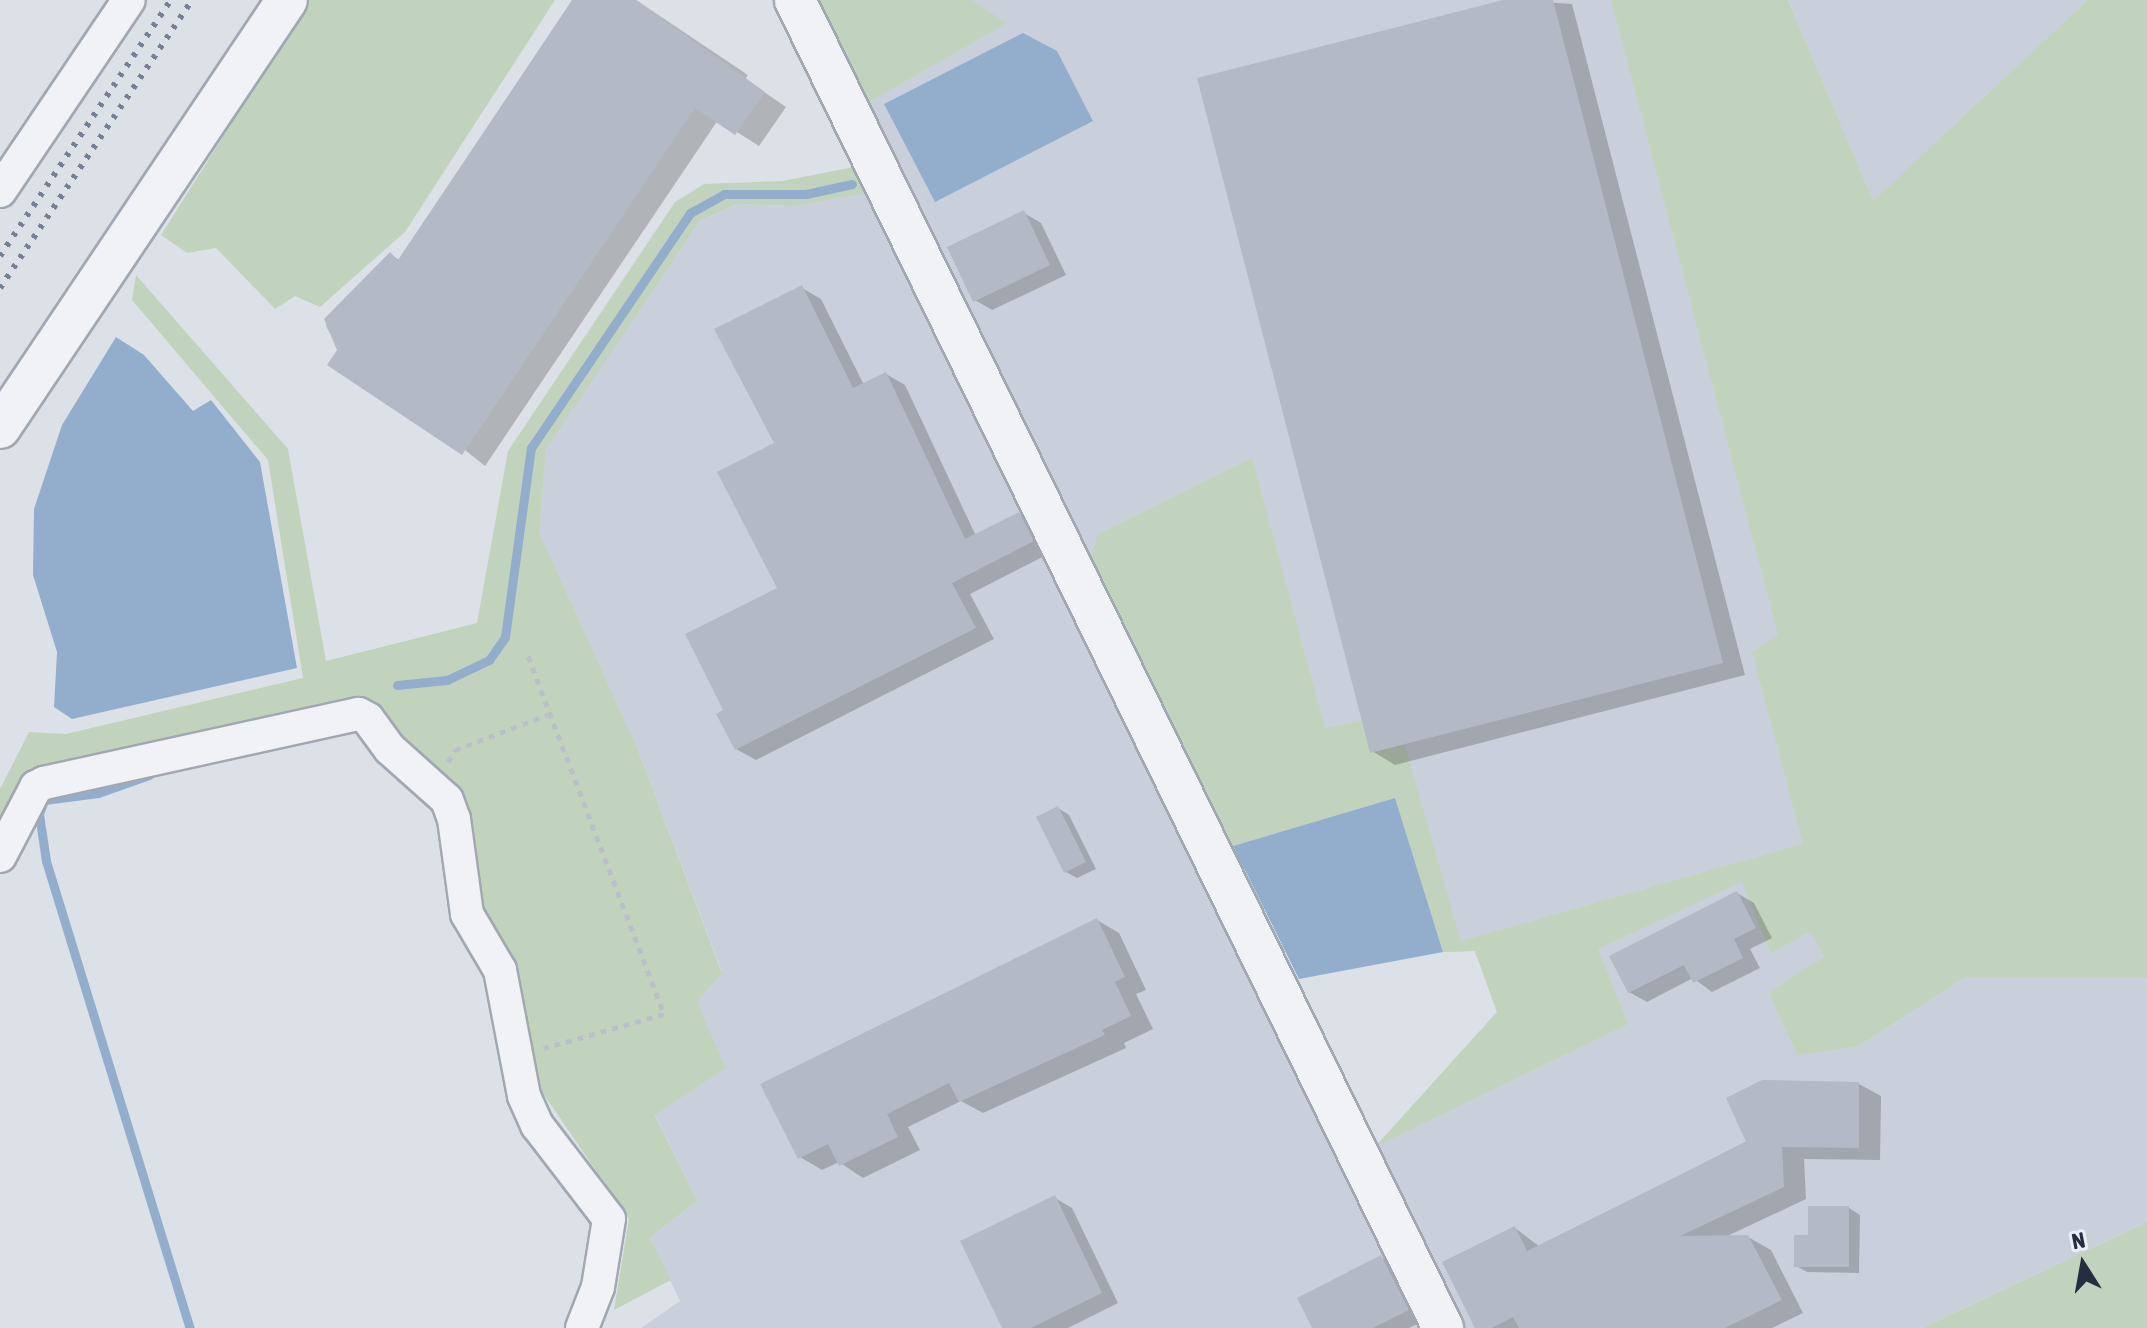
<!DOCTYPE html>
<html>
<head>
<meta charset="utf-8">
<style>
	body { margin:0 }
	#map { position:relative; width:2147px; height:1328px; overflow:hidden; background:#dce1e8; font-family:"Asap Condensed",sans-serif }
	div>[style] { position:absolute }
	.built>* { inset:0; background:#cad0db }
	.green>* { inset:0; background:#c2d3bd }
	.water>* { inset:0; background:#93aecd }
	.shadow>* { inset:0; background:#0003 }
	.stream>* { height:9px; margin:-4.5px; padding:0 4.5px; transform-origin:4.5px; border-radius:4.5px; background:#93aecd }
	.building>* { inset:0; background:#b3bac6 }
	.path>* { height:5px; margin-top:-2.5px; transform-origin:0; background:repeating-linear-gradient(90deg,#bbbfc7 0 6px,transparent 0 12px) }
	.roads { filter:drop-shadow(2px 0 #a1a8b2) drop-shadow(-2px 0 #a1a8b2) drop-shadow(0 2px #a1a8b2) drop-shadow(0 -2px #a1a8b2) }
	.minor>* { height:32px; margin:-16px; padding:0 16px; transform-origin:16px; border-radius:16px; background:#f0f2f6 }
	.tertiary>* { height:40px; margin:-20px; padding:0 20px; transform-origin:20px; border-radius:20px; background:#f0f2f6 }
	.rail>* { height:6px; margin-top:-3px; transform-origin:0; background:repeating-linear-gradient(90deg,#748093 0 4px,transparent 0 12px) }
	span { translate:-50% -50%; white-space:nowrap; text-align:center; line-height:1.15; -webkit-text-stroke:6px #ecf0f6; paint-order:stroke }
	.north { position:absolute; left:2043px; top:1224px; width:80px; height:80px; -webkit-text-stroke:6px #ecf0f6; paint-order:stroke; rotate:349deg; font-size:22px; font-weight:700; line-height:32px; text-align:center; color:#242e40 }
	.north::after { content:''; display:block; margin:auto; width:28px; height:36px; background:#242e40; clip-path:polygon(50% 0,100% 100%,50% 72%,0 100%) }
</style>
</head>
<body>
<div id="map">
	<div class="built">
		<i style="clip-path:polygon(818px 0,1632px 0,1858px 936px,1768px 993px,1859px 1046px,1966px 977px,2147px 977px,2147px 1222px,1922px 1328px,1462px 1328px,1375px 1147px,1497px 1012px,1475px 951px,1443px 952px,1395px 798px,1233px 846px)"></i>
		<i style="clip-path:polygon(1788px 0,2147px 0,1873px 202px)"></i>
		<i style="clip-path:polygon(870px 193px,1425px 1328px,641px 1328px,680px 1301px,650px 1238px,697px 1201px,655px 1114px,725px 1068px,696px 1002px,722px 972px,637px 747px,538px 533px,546px 448px,700px 221px,737px 204px,794px 206px)"></i>
	</div>
	<div class="green">
		<i style="clip-path:polygon(309px 0,555px 0,405px 232px,320px 307px,295px 296px,275px 309px,216px 248px,187px 253px,161px 235px)"></i>
		<i style="clip-path:polygon(818px 0,971px 0,1007px 23px,867px 103px)"></i>
		<i style="clip-path:polygon(1611px 0,1788px 0,1873px 201px,2088px 0,2147px 0,2147px 977px,1966px 977px,1859px 1046px,1798px 1055px,1768px 993px,1824px 957px,1811px 931px,1771px 953px,1742px 882px,1598px 949px,1628px 1024px,1375px 1147px,1497px 1012px,1475px 951px,1443px 952px,1395px 798px,1233px 846px,1091px 557px,1098px 534px,1252px 458px,1325px 728px,1396px 714px,1461px 941px,1803px 844px,1752px 652px,1778px 635px)"></i>
		<i style="clip-path:polygon(854px 167px,870px 193px,794px 206px,737px 204px,700px 221px,546px 449px,539px 533px,637px 747px,722px 973px,697px 1002px,726px 1068px,655px 1115px,697px 1201px,650px 1238px,671px 1280px,614px 1310px,629px 1219px,536px 1083px,514px 962px,480px 912px,460px 797px,367px 701px,27px 777px,0 836px,0 789px,29px 732px,66px 734px,303px 678px,268px 460px,132px 300px,136px 275px,288px 449px,326px 661px,477px 623px,508px 451px,675px 202px,704px 184px,782px 181px)"></i>
		<i style="clip-path:polygon(2147px 1222px,2147px 1328px,1922px 1328px)"></i>
	</div>
	<div class="water">
		<i style="clip-path:polygon(1023px 33px,1057px 51px,1093px 121px,935px 202px,884px 104px)"></i>
		<i style="clip-path:polygon(116px 337px,144px 355px,193px 411px,211px 400px,260px 462px,297px 668px,72px 719px,54px 707px,57px 652px,33px 575px,34px 509px,62px 425px)"></i>
		<i style="clip-path:polygon(1395px 798px,1443px 952px,1299px 979px,1233px 846px)"></i>
	</div>
	<div class="shadow">
		<i style="clip-path:polygon(575px 0,636px 0,748px 75px,745px 79px,786px 107px,759px 146px,718px 120px,485px 466px,339px 350px,326px 326px,330px 314px,390px 255px,400px 260px)"></i>
		<i style="clip-path:polygon(1511px 0,1572px 4px,1745px 675px,1395px 765px,1372px 751px)"></i>
		<i style="clip-path:polygon(1024px 213px,1041px 223px,1066px 275px,992px 310px,975px 300px)"></i>
		<i style="clip-path:polygon(802px 288px,821px 299px,864px 385px,886px 374px,905px 385px,976px 536px,1019px 514px,1038px 525px,1052px 552px,970px 594px,994px 639px,756px 760px,736px 749px,726px 711px,780px 589px,777px 444px)"></i>
		<i style="clip-path:polygon(1058px 808px,1069px 815px,1096px 869px,1077px 878px,1066px 872px)"></i>
		<i style="clip-path:polygon(1737px 893px,1754px 903px,1772px 938px,1750px 949px,1760px 968px,1712px 992px,1693px 978px,1647px 1002px,1629px 992px)"></i>
		<i style="clip-path:polygon(1097px 920px,1119px 933px,1146px 990px,1136px 994px,1153px 1029px,1124px 1043px,1126px 1048px,983px 1113px,961px 1101px,908px 1127px,920px 1150px,863px 1178px,839px 1162px,822px 1170px,800px 1157px)"></i>
		<i style="clip-path:polygon(1859px 1084px,1881px 1096px,1880px 1160px,1804px 1159px,1806px 1199px,1725px 1237px,1748px 1237px,1771px 1250px,1803px 1313px,1772px 1328px,1475px 1328px,1445px 1263px,1515px 1228px,1540px 1247px)"></i>
		<i style="clip-path:polygon(1055px 1198px,1072px 1208px,1118px 1303px,1068px 1328px,1005px 1328px)"></i>
		<i style="clip-path:polygon(1849px 1208px,1860px 1215px,1859px 1273px,1807px 1272px,1796px 1266px,1810px 1237px)"></i>
		<i style="clip-path:polygon(1381px 1257px,1398px 1267px,1425px 1320px,1409px 1328px,1315px 1328px)"></i>
	</div>
	<div class="stream">
		<i style="left:397px;top:685px;width:50px;rotate:-5.7deg"></i>
		<i style="left:447px;top:680px;width:47px;rotate:-25.5deg"></i>
		<i style="left:489px;top:660px;width:28px;rotate:-55deg"></i>
		<i style="left:505px;top:637px;width:191px;rotate:-82.2deg"></i>
		<i style="left:531px;top:448px;width:284px;rotate:-55.9deg"></i>
		<i style="left:690px;top:213px;width:39px;rotate:-29deg"></i>
		<i style="left:724px;top:194px;width:82px"></i>
		<i style="left:806px;top:194px;width:47px;rotate:-12.3deg"></i>
		<i style="left:149px;top:775px;width:54px;rotate:160.6deg"></i>
		<i style="left:98px;top:793px;width:54px;rotate:172.6deg"></i>
		<i style="left:44px;top:800px;width:15px;rotate:110deg"></i>
		<i style="left:39px;top:814px;width:48px;rotate:81.5deg"></i>
		<i style="left:46px;top:861px;width:489px;rotate:72.9deg"></i>
	</div>
	<div class="building">
		<i style="clip-path:polygon(572px 0,636px 0,765px 92px,735px 135px,695px 108px,462px 455px,327px 365px,337px 350px,324px 319px,390px 252px,398px 260px)"></i>
		<i style="clip-path:polygon(1503px 0,1553px 0,1723px 663px,1370px 753px,1197px 78px)"></i>
		<i style="clip-path:polygon(1024px 210px,1050px 265px,973px 302px,947px 247px)"></i>
		<i style="clip-path:polygon(802px 285px,853px 388px,886px 372px,965px 539px,1019px 512px,1034px 541px,952px 583px,976px 628px,735px 750px,716px 714px,723px 710px,685px 634px,777px 588px,717px 472px,774px 443px,714px 329px)"></i>
		<i style="clip-path:polygon(1058px 806px,1086px 862px,1064px 873px,1036px 817px)"></i>
		<i style="clip-path:polygon(1737px 891px,1756px 928px,1734px 939px,1743px 958px,1693px 983px,1684px 965px,1628px 993px,1609px 956px)"></i>
		<i style="clip-path:polygon(1097px 918px,1125px 977px,1115px 982px,1131px 1016px,1102px 1030px,1105px 1035px,959px 1102px,949px 1083px,887px 1114px,898px 1137px,839px 1166px,828px 1144px,798px 1159px,760px 1084px)"></i>
		<i style="clip-path:polygon(1762px 1080px,1859px 1082px,1859px 1148px,1782px 1147px,1784px 1187px,1680px 1236px,1748px 1235px,1782px 1300px,1725px 1328px,1519px 1328px,1513px 1317px,1492px 1328px,1475px 1328px,1442px 1262px,1515px 1226px,1527px 1251px,1746px 1142px,1726px 1098px)"></i>
		<i style="clip-path:polygon(1055px 1195px,1102px 1293px,1031px 1328px,1002px 1328px,960px 1241px)"></i>
		<i style="clip-path:polygon(1808px 1206px,1849px 1206px,1849px 1267px,1794px 1267px,1794px 1235px,1808px 1235px)"></i>
		<i style="clip-path:polygon(1381px 1255px,1409px 1310px,1373px 1328px,1312px 1328px,1297px 1298px)"></i>
	</div>
	<div class="path">
		<i style="left:528px;top:656px;width:383px;rotate:69.2deg"></i>
		<i style="left:664px;top:1014px;width:125px;rotate:164.2deg"></i>
		<i style="left:448px;top:762px;width:14px;rotate:-60deg"></i>
		<i style="left:455px;top:750px;width:102px;rotate:-20.8deg"></i>
	</div>
	<div class="roads">
		<div class="minor">
			<i style="left:0;top:191px;width:230px;rotate:-56deg"></i>
			<i style="left:0;top:856px;width:78px;rotate:-62.4deg"></i>
			<i style="left:36px;top:787px;width:9px;rotate:-27deg"></i>
			<i style="left:44px;top:783px;width:322px;rotate:-12.4deg"></i>
			<i style="left:359px;top:714px;width:10px;rotate:29deg"></i>
			<i style="left:368px;top:719px;width:37px;rotate:54deg"></i>
			<i style="left:390px;top:749px;width:76px;rotate:41.8deg"></i>
			<i style="left:447px;top:800px;width:20px;rotate:70deg"></i>
			<i style="left:454px;top:819px;width:96px;rotate:82.2deg"></i>
			<i style="left:467px;top:914px;width:65px;rotate:59.5deg"></i>
			<i style="left:500px;top:970px;width:128px;rotate:79.2deg"></i>
			<i style="left:524px;top:1096px;width:32px;rotate:66deg"></i>
			<i style="left:537px;top:1125px;width:118px;rotate:52.5deg"></i>
			<i style="left:609px;top:1219px;width:69px;rotate:99.2deg"></i>
			<i style="left:598px;top:1287px;width:44px;rotate:111.3deg"></i>
		</div>
		<div class="tertiary">
			<i style="left:795px;top:0;width:1478px;rotate:63.99deg"></i>
			<i style="left:0;top:428px;width:515px;rotate:-56.16deg"></i>
		</div>
	</div>
	<div class="rail">
		<i style="left:0;top:256px;width:308px;rotate:-56.3deg"></i>
		<i style="left:0;top:288px;width:346px;rotate:-56.3deg"></i>
	</div>
	<div class="north">N</div>
</div>
</body>
</html>
